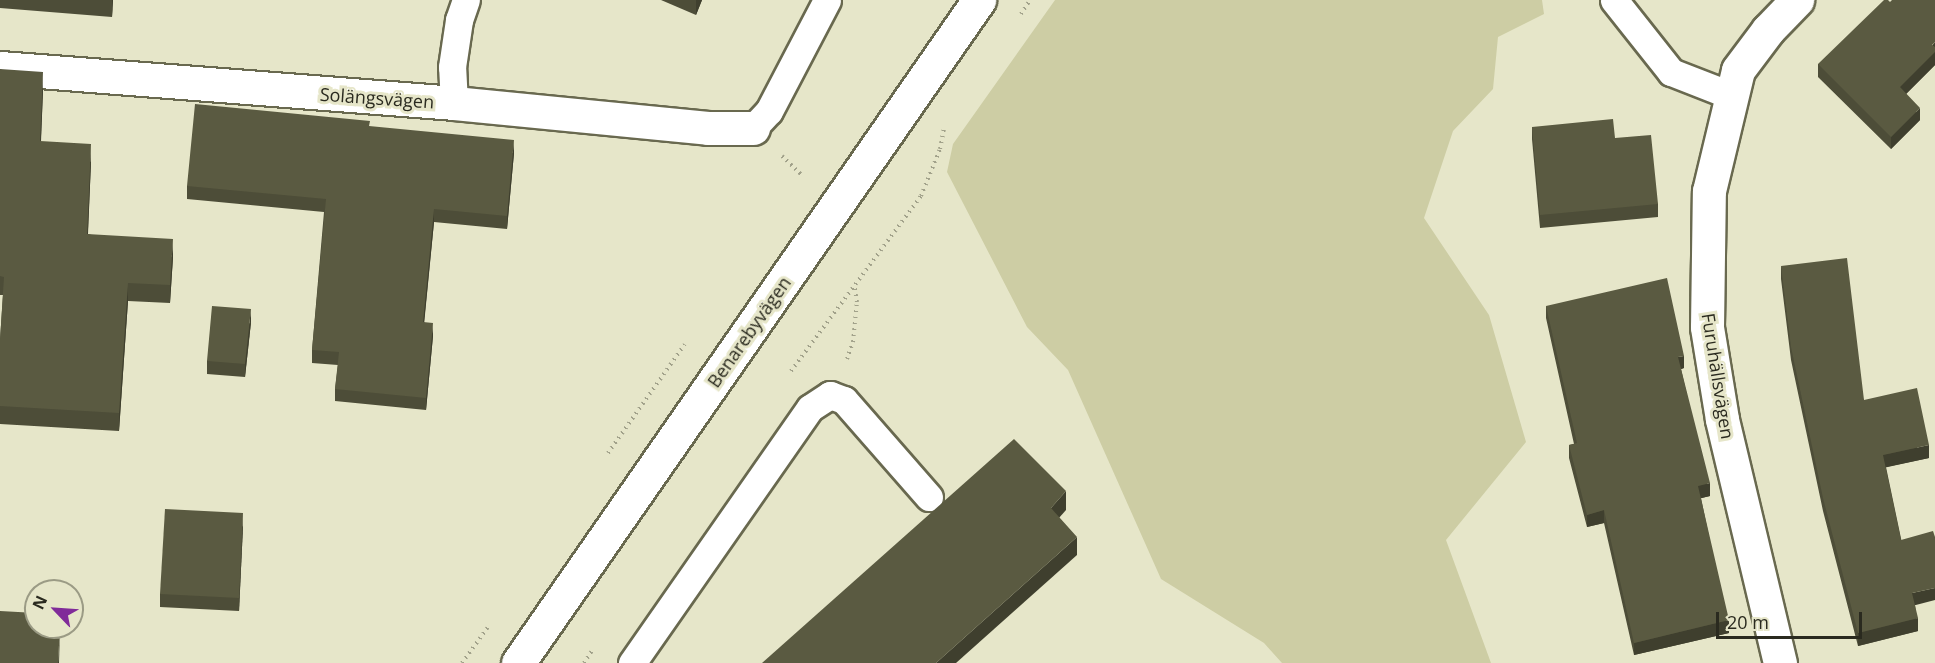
<!DOCTYPE html>
<html>
<head>
<meta charset="utf-8">
<style>
	body { margin:0 }
	#map { position:relative; width:1935px; height:663px; overflow:hidden; background:#e6e6c9; font-family:"Open Sans",sans-serif }
	div>[style] { position:absolute }
	.green>* { inset:0; background:#cdcda4 }
	.path>* { height:4px; margin-top:-2px; transform-origin:0; background:repeating-linear-gradient(90deg,#a1a18a 0 1.5px,transparent 0 6px) }
	.roads { filter:drop-shadow(2px 0 #69694f) drop-shadow(-2px 0 #69694f) drop-shadow(0 2px #69694f) drop-shadow(0 -2px #69694f) }
	.service>* { height:27px; margin:-13.5px; padding:0 13.5px; transform-origin:13.5px; border-radius:13.5px; background:#fff }
	.minor>* { height:33px; margin:-16.5px; padding:0 16.5px; transform-origin:16.5px; border-radius:16.5px; background:#fff }
	.tertiary>* { height:33px; margin:-16.5px; padding:0 16.5px; transform-origin:16.5px; border-radius:16.5px; background:#fff }
	.wall>* { inset:0; background:#4d4d38 }
	.shaded-wall>* { inset:0; background:#3f3f2e }
	.building>* { inset:0; background:#5a5a41 }
	span { translate:-50% -50%; white-space:nowrap; text-align:center; line-height:1.15; -webkit-text-stroke:6px #e6e6c9; paint-order:stroke }
	.street-label { font-size:18px; color:#2a2a1f }
	.north { position:absolute; left:24px; top:579px; width:60px; height:60px; box-sizing:border-box; background:#e6e6c9; border:2px solid #9b9b85; border-radius:50%; rotate:295deg; font-size:16px; font-weight:700; line-height:24px; text-align:center; color:#2a2a1f }
	.north::after { content:''; display:block; margin:auto; width:21px; height:27px; background:#802b99; clip-path:polygon(50% 0,100% 100%,50% 72%,0 100%) }
	.scale { position:absolute; left:1716px; top:612px; width:146px; height:27px; box-sizing:border-box; border:3px solid #2a2a1f; border-top:0; padding-left:8px; font-size:18px; line-height:21px; white-space:nowrap; color:#2a2a1f; -webkit-text-stroke:4px #e6e6c9; paint-order:stroke }
</style>
</head>
<body>
<div id="map">
	<div class="green">
		<i style="clip-path:polygon(1055px 0,1542px 0,1544px 14px,1498px 37px,1493px 89px,1453px 131px,1424px 218px,1489px 315px,1526px 442px,1446px 540px,1491px 663px,1282px 663px,1264px 643px,1161px 579px,1068px 370px,1027px 327px,947px 172px,953px 144px)"></i>
	</div>
	<div class="path">
		<i style="left:1021px;top:14px;width:17px;rotate:-57deg"></i>
		<i style="left:782px;top:156px;width:29px;rotate:44deg"></i>
		<i style="left:847px;top:359px;width:18px;rotate:-71deg"></i>
		<i style="left:853px;top:342px;width:40px;rotate:-84.3deg"></i>
		<i style="left:857px;top:302px;width:18px;rotate:-99deg"></i>
		<i style="left:791px;top:371px;width:218px;rotate:-53.4deg"></i>
		<i style="left:921px;top:196px;width:51px;rotate:-68deg"></i>
		<i style="left:940px;top:149px;width:20px;rotate:-79deg"></i>
		<i style="left:608px;top:453px;width:133px;rotate:-54.8deg"></i>
		<i style="left:462px;top:663px;width:44px;rotate:-54.2deg"></i>
		<i style="left:584px;top:663px;width:17px;rotate:-57deg"></i>
	</div>
	<div class="roads">
		<div class="service">
			<i style="left:1614px;top:0;width:92px;rotate:51.6deg"></i>
			<i style="left:1671px;top:72px;width:63px;rotate:21.3deg"></i>
			<i style="left:454px;top:103px;width:36px;rotate:-93deg"></i>
			<i style="left:452px;top:67px;width:48px;rotate:-81.5deg"></i>
			<i style="left:459px;top:20px;width:21px;rotate:-71deg"></i>
			<i style="left:753px;top:128px;width:23px;rotate:-47deg"></i>
			<i style="left:769px;top:111px;width:125px;rotate:-62.4deg"></i>
			<i style="left:632px;top:663px;width:311px;rotate:-55.1deg"></i>
			<i style="left:810px;top:408px;width:24px;rotate:-33deg"></i>
			<i style="left:830px;top:395px;width:15px;rotate:20deg"></i>
			<i style="left:844px;top:400px;width:129px;rotate:48.8deg"></i>
		</div>
		<div class="minor">
			<i style="left:0;top:68px;width:455px;rotate:4.4deg"></i>
			<i style="left:454px;top:103px;width:255px;rotate:5.6deg"></i>
			<i style="left:708px;top:128px;width:45px"></i>
			<i style="left:1780px;top:663px;width:251px;rotate:-103.4deg"></i>
			<i style="left:1722px;top:419px;width:93px;rotate:-99.3deg"></i>
			<i style="left:1707px;top:327px;width:136px;rotate:-89.2deg"></i>
			<i style="left:1709px;top:191px;width:124px;rotate:-76.5deg"></i>
			<i style="left:1738px;top:70px;width:50px;rotate:-53.1deg"></i>
			<i style="left:1768px;top:30px;width:42px;rotate:-46deg"></i>
		</div>
		<div class="tertiary">
			<i style="left:518px;top:663px;width:808px;rotate:-55.19deg"></i>
		</div>
	</div>
	<div class="wall">
		<i style="clip-path:polygon(0 0,113px 0,112px 17px,0 8px)"></i>
		<i style="clip-path:polygon(661px 0,702px 0,696px 15px)"></i>
		<i style="clip-path:polygon(1818px 64px,1935px 65px,1906px 94px,1920px 120px,1891px 149px,1818px 77px)"></i>
		<i style="clip-path:polygon(0 69px,43px 90px,41px 142px,91px 162px,88px 234px,173px 257px,170px 303px,128px 301px,119px 431px,0 424px,0 340px,3px 295px,0 295px)"></i>
		<i style="clip-path:polygon(370px 127px,514px 153px,507px 229px,434px 222px,424px 322px,433px 336px,426px 410px,335px 401px,335px 389px,338px 365px,312px 363px,312px 350px,324px 212px,187px 199px,187px 186px)"></i>
		<i style="clip-path:polygon(1532px 127px,1615px 138px,1658px 204px,1658px 217px,1540px 228px,1532px 139px)"></i>
		<i style="clip-path:polygon(1781px 266px,1864px 400px,1929px 458px,1886px 467px,1915px 605px,1918px 631px,1858px 646px,1823px 511px,1791px 360px,1781px 279px)"></i>
		<i style="clip-path:polygon(1546px 306px,1684px 368px,1681px 369px,1710px 496px,1701px 498px,1729px 633px,1634px 655px,1604px 523px,1587px 527px,1569px 458px,1569px 445px,1574px 444px,1546px 318px)"></i>
		<i style="clip-path:polygon(251px 322px,245px 377px,207px 374px,207px 361px)"></i>
		<i style="clip-path:polygon(243px 526px,239px 611px,160px 607px,160px 594px)"></i>
	</div>
	<div class="shaded-wall">
		<i style="clip-path:polygon(112px 0,113px 0,112px 17px)"></i>
		<i style="clip-path:polygon(696px 0,702px 0,696px 15px)"></i>
		<i style="clip-path:polygon(1935px 42px,1935px 65px,1900px 100px,1900px 87px)"></i>
		<i style="clip-path:polygon(43px 72px,43px 90px,40px 160px,40px 141px)"></i>
		<i style="clip-path:polygon(1920px 108px,1920px 120px,1891px 149px,1891px 137px)"></i>
		<i style="clip-path:polygon(514px 140px,514px 153px,507px 229px,507px 216px)"></i>
		<i style="clip-path:polygon(91px 144px,91px 162px,87px 252px,87px 234px)"></i>
		<i style="clip-path:polygon(434px 209px,434px 222px,423px 335px,423px 322px)"></i>
		<i style="clip-path:polygon(173px 239px,173px 257px,170px 303px,170px 285px)"></i>
		<i style="clip-path:polygon(128px 283px,128px 301px,119px 431px,119px 413px)"></i>
		<i style="clip-path:polygon(251px 309px,251px 322px,245px 377px,245px 364px)"></i>
		<i style="clip-path:polygon(433px 323px,433px 336px,426px 410px,426px 398px)"></i>
		<i style="clip-path:polygon(1684px 356px,1684px 368px,1678px 370px,1678px 357px)"></i>
		<i style="clip-path:polygon(1929px 445px,1929px 458px,1883px 468px,1883px 455px)"></i>
		<i style="clip-path:polygon(1710px 483px,1710px 496px,1698px 499px,1698px 486px)"></i>
		<i style="clip-path:polygon(1066px 491px,1066px 510px,1051px 527px,1051px 508px)"></i>
		<i style="clip-path:polygon(1604px 510px,1604px 523px,1587px 527px,1587px 515px)"></i>
		<i style="clip-path:polygon(243px 513px,243px 526px,239px 611px,239px 598px)"></i>
		<i style="clip-path:polygon(1077px 537px,1077px 555px,956px 663px,936px 663px)"></i>
		<i style="clip-path:polygon(1935px 588px,1935px 600px,1912px 606px,1912px 593px)"></i>
		<i style="clip-path:polygon(1918px 618px,1918px 631px,1858px 646px,1858px 633px)"></i>
		<i style="clip-path:polygon(1729px 620px,1729px 633px,1634px 655px,1634px 643px)"></i>
		<i style="clip-path:polygon(60px 627px,59px 663px,58px 663px)"></i>
	</div>
	<div class="building">
		<i style="clip-path:polygon(1884px 0,1888px 0,1890px 2px,1892px 0,1935px 0,1935px 42px,1932px 45px,1935px 47px,1935px 52px,1900px 87px,1920px 108px,1891px 137px,1818px 64px)"></i>
		<i style="clip-path:polygon(0 69px,43px 72px,40px 141px,91px 144px,87px 234px,173px 239px,170px 285px,128px 283px,119px 413px,0 406px,0 340px,4px 277px,0 276px)"></i>
		<i style="clip-path:polygon(195px 104px,370px 121px,369px 126px,514px 140px,507px 216px,434px 209px,423px 322px,433px 323px,426px 398px,335px 389px,339px 352px,312px 350px,326px 199px,187px 186px)"></i>
		<i style="clip-path:polygon(1613px 119px,1615px 138px,1651px 135px,1658px 204px,1540px 215px,1532px 127px)"></i>
		<i style="clip-path:polygon(1847px 258px,1864px 400px,1917px 388px,1929px 445px,1883px 455px,1901px 540px,1933px 531px,1935px 537px,1935px 588px,1912px 593px,1918px 618px,1858px 633px,1823px 498px,1791px 347px,1781px 266px)"></i>
		<i style="clip-path:polygon(1667px 278px,1684px 356px,1678px 357px,1710px 483px,1698px 486px,1729px 620px,1634px 643px,1604px 510px,1587px 515px,1569px 445px,1577px 443px,1546px 306px)"></i>
		<i style="clip-path:polygon(212px 306px,251px 309px,245px 364px,207px 361px)"></i>
		<i style="clip-path:polygon(1014px 439px,1066px 491px,1051px 508px,1077px 537px,936px 663px,762px 663px)"></i>
		<i style="clip-path:polygon(165px 509px,243px 513px,239px 598px,160px 594px)"></i>
		<i style="clip-path:polygon(0 611px,36px 613px,36px 627px,60px 627px,58px 663px,0 663px)"></i>
	</div>
	<div class="street-label">
		<span style="left:377px;top:98px;rotate:4deg">Solängsvägen</span>
		<span style="left:749px;top:332px;rotate:-55deg">Benarebyvägen</span>
		<span style="left:1718px;top:376px;rotate:81deg">Furuhällsvägen</span>
	</div>
	<div class="north">N</div>
	<div class="scale">20 m</div>
</div>
</body>
</html>
